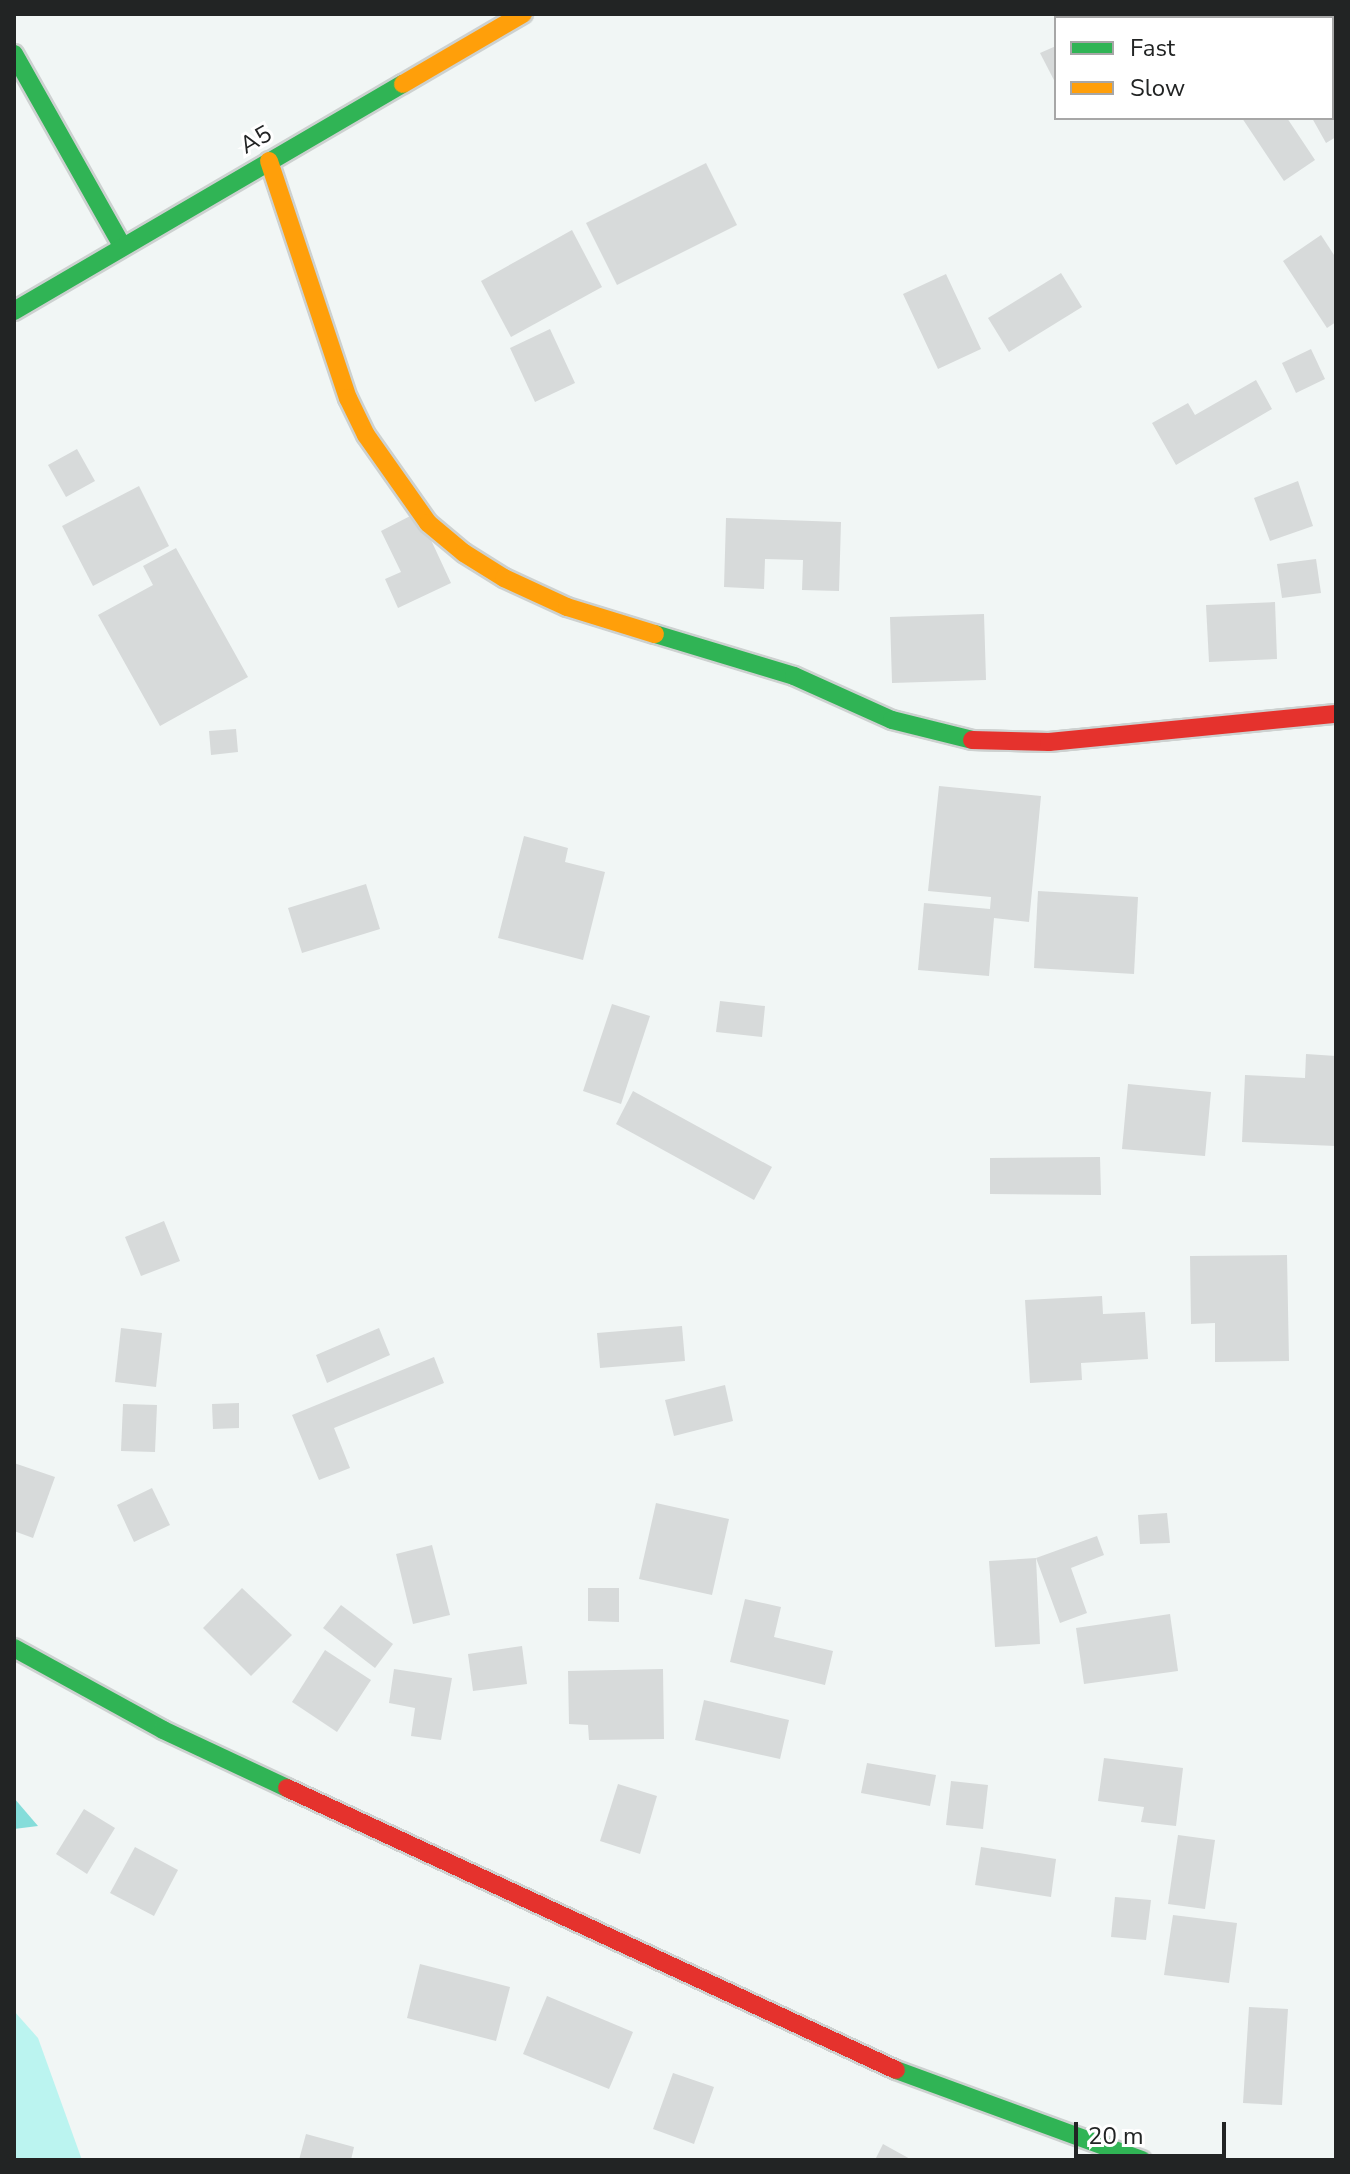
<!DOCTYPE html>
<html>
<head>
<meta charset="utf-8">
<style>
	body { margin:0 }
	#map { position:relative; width:1350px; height:2174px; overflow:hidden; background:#f1f6f5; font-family:"Nunito Sans",sans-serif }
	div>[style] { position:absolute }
	.green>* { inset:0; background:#bbf4f0 }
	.forest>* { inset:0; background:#85ddda }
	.building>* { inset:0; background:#d7dada }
	.roads { filter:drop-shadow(2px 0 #cdd1d0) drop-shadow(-2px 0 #cdd1d0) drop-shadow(0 2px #cdd1d0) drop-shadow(0 -2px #cdd1d0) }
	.fast>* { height:18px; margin:-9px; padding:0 9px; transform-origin:9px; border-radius:9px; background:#30b455 }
	.slow>* { height:18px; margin:-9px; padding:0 9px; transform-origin:9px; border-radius:9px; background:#ff9f0a }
	.jam>* { height:18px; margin:-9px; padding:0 9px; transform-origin:9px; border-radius:9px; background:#e5322d }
	span { translate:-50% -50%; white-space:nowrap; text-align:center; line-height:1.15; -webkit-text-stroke:6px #fff; paint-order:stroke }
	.street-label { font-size:24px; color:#222424 }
	.frame { position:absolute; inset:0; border:16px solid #222424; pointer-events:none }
	.legend { position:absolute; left:1054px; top:16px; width:280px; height:104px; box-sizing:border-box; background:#fff; border:2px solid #a7a7a7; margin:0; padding:10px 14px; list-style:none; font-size:24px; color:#222424 }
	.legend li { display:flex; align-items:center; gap:16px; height:40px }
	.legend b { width:40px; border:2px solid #a7a7a7 }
	.scale { position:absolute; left:1074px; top:2122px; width:152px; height:36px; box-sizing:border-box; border:4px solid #222424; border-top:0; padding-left:10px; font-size:24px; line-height:28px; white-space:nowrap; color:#222424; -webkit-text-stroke:6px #fff; paint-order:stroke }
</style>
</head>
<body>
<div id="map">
	<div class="green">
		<i style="clip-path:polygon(14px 2011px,38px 2038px,82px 2160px,14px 2160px)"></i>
	</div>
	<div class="forest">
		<i style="clip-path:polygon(14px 1798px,38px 1826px,14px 1829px)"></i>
	</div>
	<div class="building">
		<i style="clip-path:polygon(1252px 14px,1297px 14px,1300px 18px,1247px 18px)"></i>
		<i style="clip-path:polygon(1336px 27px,1336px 56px,1332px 50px,1332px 30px)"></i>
		<i style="clip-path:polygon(1056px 46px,1056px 84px,1040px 53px)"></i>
		<i style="clip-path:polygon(1336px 105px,1336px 137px,1326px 143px,1312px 118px,1332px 118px,1332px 108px)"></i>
		<i style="clip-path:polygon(1242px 118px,1287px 118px,1315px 160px,1284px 181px)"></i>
		<i style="clip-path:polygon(706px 163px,737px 225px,617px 285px,586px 223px)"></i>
		<i style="clip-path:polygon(572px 230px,602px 287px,511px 337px,481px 281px)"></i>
		<i style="clip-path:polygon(1321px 235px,1336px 258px,1336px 322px,1327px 328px,1283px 261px)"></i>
		<i style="clip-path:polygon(1061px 273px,1082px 307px,1009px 352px,988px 318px)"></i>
		<i style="clip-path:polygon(946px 274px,981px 349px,938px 369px,903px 294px)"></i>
		<i style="clip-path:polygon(550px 329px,575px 383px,535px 402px,510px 348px)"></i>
		<i style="clip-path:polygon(1311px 349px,1325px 379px,1296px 393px,1282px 363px)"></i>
		<i style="clip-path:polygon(1256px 380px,1272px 409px,1176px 465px,1152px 423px,1188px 403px,1195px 415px)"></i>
		<i style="clip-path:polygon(77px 449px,95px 481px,66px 497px,48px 465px)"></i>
		<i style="clip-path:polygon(1298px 481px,1313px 526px,1270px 541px,1254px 498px)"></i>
		<i style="clip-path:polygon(139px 486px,169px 546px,93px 586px,62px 526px)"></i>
		<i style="clip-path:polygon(418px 512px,451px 583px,398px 608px,385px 579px,401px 572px,381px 531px)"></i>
		<i style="clip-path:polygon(726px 518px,841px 522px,839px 591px,802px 590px,803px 560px,765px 559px,764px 589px,724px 587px)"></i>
		<i style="clip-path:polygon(176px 548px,248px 677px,160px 726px,98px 615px,153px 585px,143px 566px)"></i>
		<i style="clip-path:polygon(1316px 559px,1321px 593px,1282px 598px,1277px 564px)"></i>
		<i style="clip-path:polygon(1275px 602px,1277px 659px,1209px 662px,1206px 605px)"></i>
		<i style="clip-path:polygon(984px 614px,986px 680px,892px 683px,890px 617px)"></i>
		<i style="clip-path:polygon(236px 729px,238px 752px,211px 755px,209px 731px)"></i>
		<i style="clip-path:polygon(939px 786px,1041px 796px,1029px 922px,994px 918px,989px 976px,918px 970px,924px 903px,990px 909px,991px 897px,928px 891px)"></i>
		<i style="clip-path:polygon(524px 836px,568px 848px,565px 862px,605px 872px,583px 960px,498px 938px)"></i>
		<i style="clip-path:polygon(366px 884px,380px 929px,302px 953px,288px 908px)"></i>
		<i style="clip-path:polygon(1038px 891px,1138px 897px,1134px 974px,1034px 968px)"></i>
		<i style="clip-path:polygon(720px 1001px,765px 1006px,762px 1037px,716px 1032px)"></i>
		<i style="clip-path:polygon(612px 1004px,650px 1016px,621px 1104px,583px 1091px)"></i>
		<i style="clip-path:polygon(1306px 1054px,1336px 1056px,1336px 1146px,1242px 1142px,1245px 1075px,1305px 1078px)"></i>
		<i style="clip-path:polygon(1128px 1084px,1211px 1092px,1205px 1156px,1122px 1149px)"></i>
		<i style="clip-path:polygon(633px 1091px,772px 1167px,754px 1200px,616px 1124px)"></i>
		<i style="clip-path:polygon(1100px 1157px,1101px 1195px,990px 1194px,990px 1158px)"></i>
		<i style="clip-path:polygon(164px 1221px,180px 1261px,141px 1276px,125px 1237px)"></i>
		<i style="clip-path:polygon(1287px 1255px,1289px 1361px,1215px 1362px,1215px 1323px,1191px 1324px,1190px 1256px)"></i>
		<i style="clip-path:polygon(1102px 1296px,1103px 1314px,1145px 1312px,1148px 1359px,1081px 1363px,1082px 1380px,1030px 1383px,1025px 1300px)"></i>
		<i style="clip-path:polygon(682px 1326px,685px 1361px,600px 1368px,597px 1333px)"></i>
		<i style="clip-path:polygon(121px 1328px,162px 1333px,156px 1387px,115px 1382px)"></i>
		<i style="clip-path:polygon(379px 1328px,390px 1355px,327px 1383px,316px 1355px)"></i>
		<i style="clip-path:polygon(434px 1357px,444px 1383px,334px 1428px,350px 1468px,319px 1480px,292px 1415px)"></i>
		<i style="clip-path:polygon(725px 1385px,733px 1421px,674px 1436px,665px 1400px)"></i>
		<i style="clip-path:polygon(239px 1403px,239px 1428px,213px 1429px,212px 1404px)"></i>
		<i style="clip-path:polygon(123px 1404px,157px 1405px,155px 1452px,121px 1451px)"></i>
		<i style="clip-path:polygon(14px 1463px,55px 1477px,33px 1538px,14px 1531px)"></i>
		<i style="clip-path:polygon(152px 1488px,170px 1525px,134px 1542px,117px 1505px)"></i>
		<i style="clip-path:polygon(656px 1503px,729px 1519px,712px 1595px,639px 1579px)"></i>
		<i style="clip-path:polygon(1167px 1513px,1170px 1543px,1140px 1544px,1138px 1515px)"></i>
		<i style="clip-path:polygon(1097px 1536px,1104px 1555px,1071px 1568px,1087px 1613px,1060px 1623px,1036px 1558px)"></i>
		<i style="clip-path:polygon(432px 1545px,450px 1615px,413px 1624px,396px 1554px)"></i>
		<i style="clip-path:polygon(1036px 1558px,1040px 1644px,995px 1647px,989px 1561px)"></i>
		<i style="clip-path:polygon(242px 1588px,292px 1635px,251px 1676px,203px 1628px)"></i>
		<i style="clip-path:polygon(588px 1588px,619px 1588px,619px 1622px,588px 1621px)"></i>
		<i style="clip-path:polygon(745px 1599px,781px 1607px,774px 1637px,833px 1651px,825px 1685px,730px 1662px)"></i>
		<i style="clip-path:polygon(341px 1605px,393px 1644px,375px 1668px,323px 1628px)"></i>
		<i style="clip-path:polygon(1170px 1614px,1178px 1671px,1084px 1684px,1076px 1628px)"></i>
		<i style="clip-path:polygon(522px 1646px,527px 1684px,473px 1691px,468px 1654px)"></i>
		<i style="clip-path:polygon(325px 1650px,371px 1680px,337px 1732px,292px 1702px)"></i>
		<i style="clip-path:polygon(394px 1669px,452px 1678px,441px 1740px,411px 1736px,415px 1708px,389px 1703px)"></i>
		<i style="clip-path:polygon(663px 1669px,664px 1739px,589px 1740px,588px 1725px,569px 1724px,568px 1671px)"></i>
		<i style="clip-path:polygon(704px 1700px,789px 1720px,780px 1759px,695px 1740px)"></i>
		<i style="clip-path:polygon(1104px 1758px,1183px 1768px,1176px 1826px,1141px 1822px,1144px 1807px,1098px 1801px)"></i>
		<i style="clip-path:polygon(867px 1763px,936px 1775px,930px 1806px,861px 1793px)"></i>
		<i style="clip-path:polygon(951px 1781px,988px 1785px,983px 1829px,946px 1825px)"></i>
		<i style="clip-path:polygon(618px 1784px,657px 1796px,640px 1854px,600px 1841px)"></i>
		<i style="clip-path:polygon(84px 1809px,115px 1828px,87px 1874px,56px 1854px)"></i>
		<i style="clip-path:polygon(1178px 1835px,1215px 1840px,1205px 1909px,1168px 1904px)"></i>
		<i style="clip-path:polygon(135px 1847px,178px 1870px,154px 1916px,110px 1893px)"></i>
		<i style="clip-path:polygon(981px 1847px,1056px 1859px,1051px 1897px,975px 1885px)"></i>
		<i style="clip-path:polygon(1115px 1897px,1151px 1900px,1146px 1940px,1111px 1937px)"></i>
		<i style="clip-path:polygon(1173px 1915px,1237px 1923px,1229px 1983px,1164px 1975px)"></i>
		<i style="clip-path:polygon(420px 1964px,510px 1987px,496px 2041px,407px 2018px)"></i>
		<i style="clip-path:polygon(547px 1996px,633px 2032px,609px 2089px,523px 2054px)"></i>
		<i style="clip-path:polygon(1249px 2007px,1288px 2009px,1282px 2105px,1243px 2103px)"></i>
		<i style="clip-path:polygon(673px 2073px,714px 2087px,694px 2144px,653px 2129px)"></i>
		<i style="clip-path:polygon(306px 2134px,354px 2147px,351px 2160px,299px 2160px)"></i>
		<i style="clip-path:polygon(883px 2144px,912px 2160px,875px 2160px)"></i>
	</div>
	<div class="roads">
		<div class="fast">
			<i style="left:14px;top:54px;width:220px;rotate:60.6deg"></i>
			<i style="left:14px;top:311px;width:450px;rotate:-30.3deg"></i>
			<i style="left:655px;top:634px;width:145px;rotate:16.8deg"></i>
			<i style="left:794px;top:676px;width:107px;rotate:24.2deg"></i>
			<i style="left:892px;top:720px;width:82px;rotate:14deg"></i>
			<i style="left:14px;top:1648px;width:170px;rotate:28.8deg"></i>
			<i style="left:163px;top:1730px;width:137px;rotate:25.1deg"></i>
			<i style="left:896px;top:2070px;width:262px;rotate:20.1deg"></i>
		</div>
		<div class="slow">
			<i style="left:403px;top:84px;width:139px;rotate:-30.3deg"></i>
			<i style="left:269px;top:161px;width:250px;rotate:71.6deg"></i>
			<i style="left:348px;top:398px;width:41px;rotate:64.1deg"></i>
			<i style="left:366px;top:435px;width:108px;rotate:54.8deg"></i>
			<i style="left:428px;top:523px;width:47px;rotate:39.8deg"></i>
			<i style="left:464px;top:553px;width:47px;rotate:32deg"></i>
			<i style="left:504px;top:578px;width:69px;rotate:24.7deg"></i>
			<i style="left:567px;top:607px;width:92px;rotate:17.1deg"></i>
		</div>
		<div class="jam">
			<i style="left:972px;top:740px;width:77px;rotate:1.5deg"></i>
			<i style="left:1049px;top:742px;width:288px;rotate:-5.6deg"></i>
			<i style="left:287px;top:1788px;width:671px;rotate:24.85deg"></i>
		</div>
	</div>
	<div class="street-label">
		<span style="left:256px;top:140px;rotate:-30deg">A5</span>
	</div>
	<div class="frame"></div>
	<ul class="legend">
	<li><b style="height:10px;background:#30b455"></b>Fast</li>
	<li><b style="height:10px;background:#ff9f0a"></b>Slow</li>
	</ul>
	<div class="scale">20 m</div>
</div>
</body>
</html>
